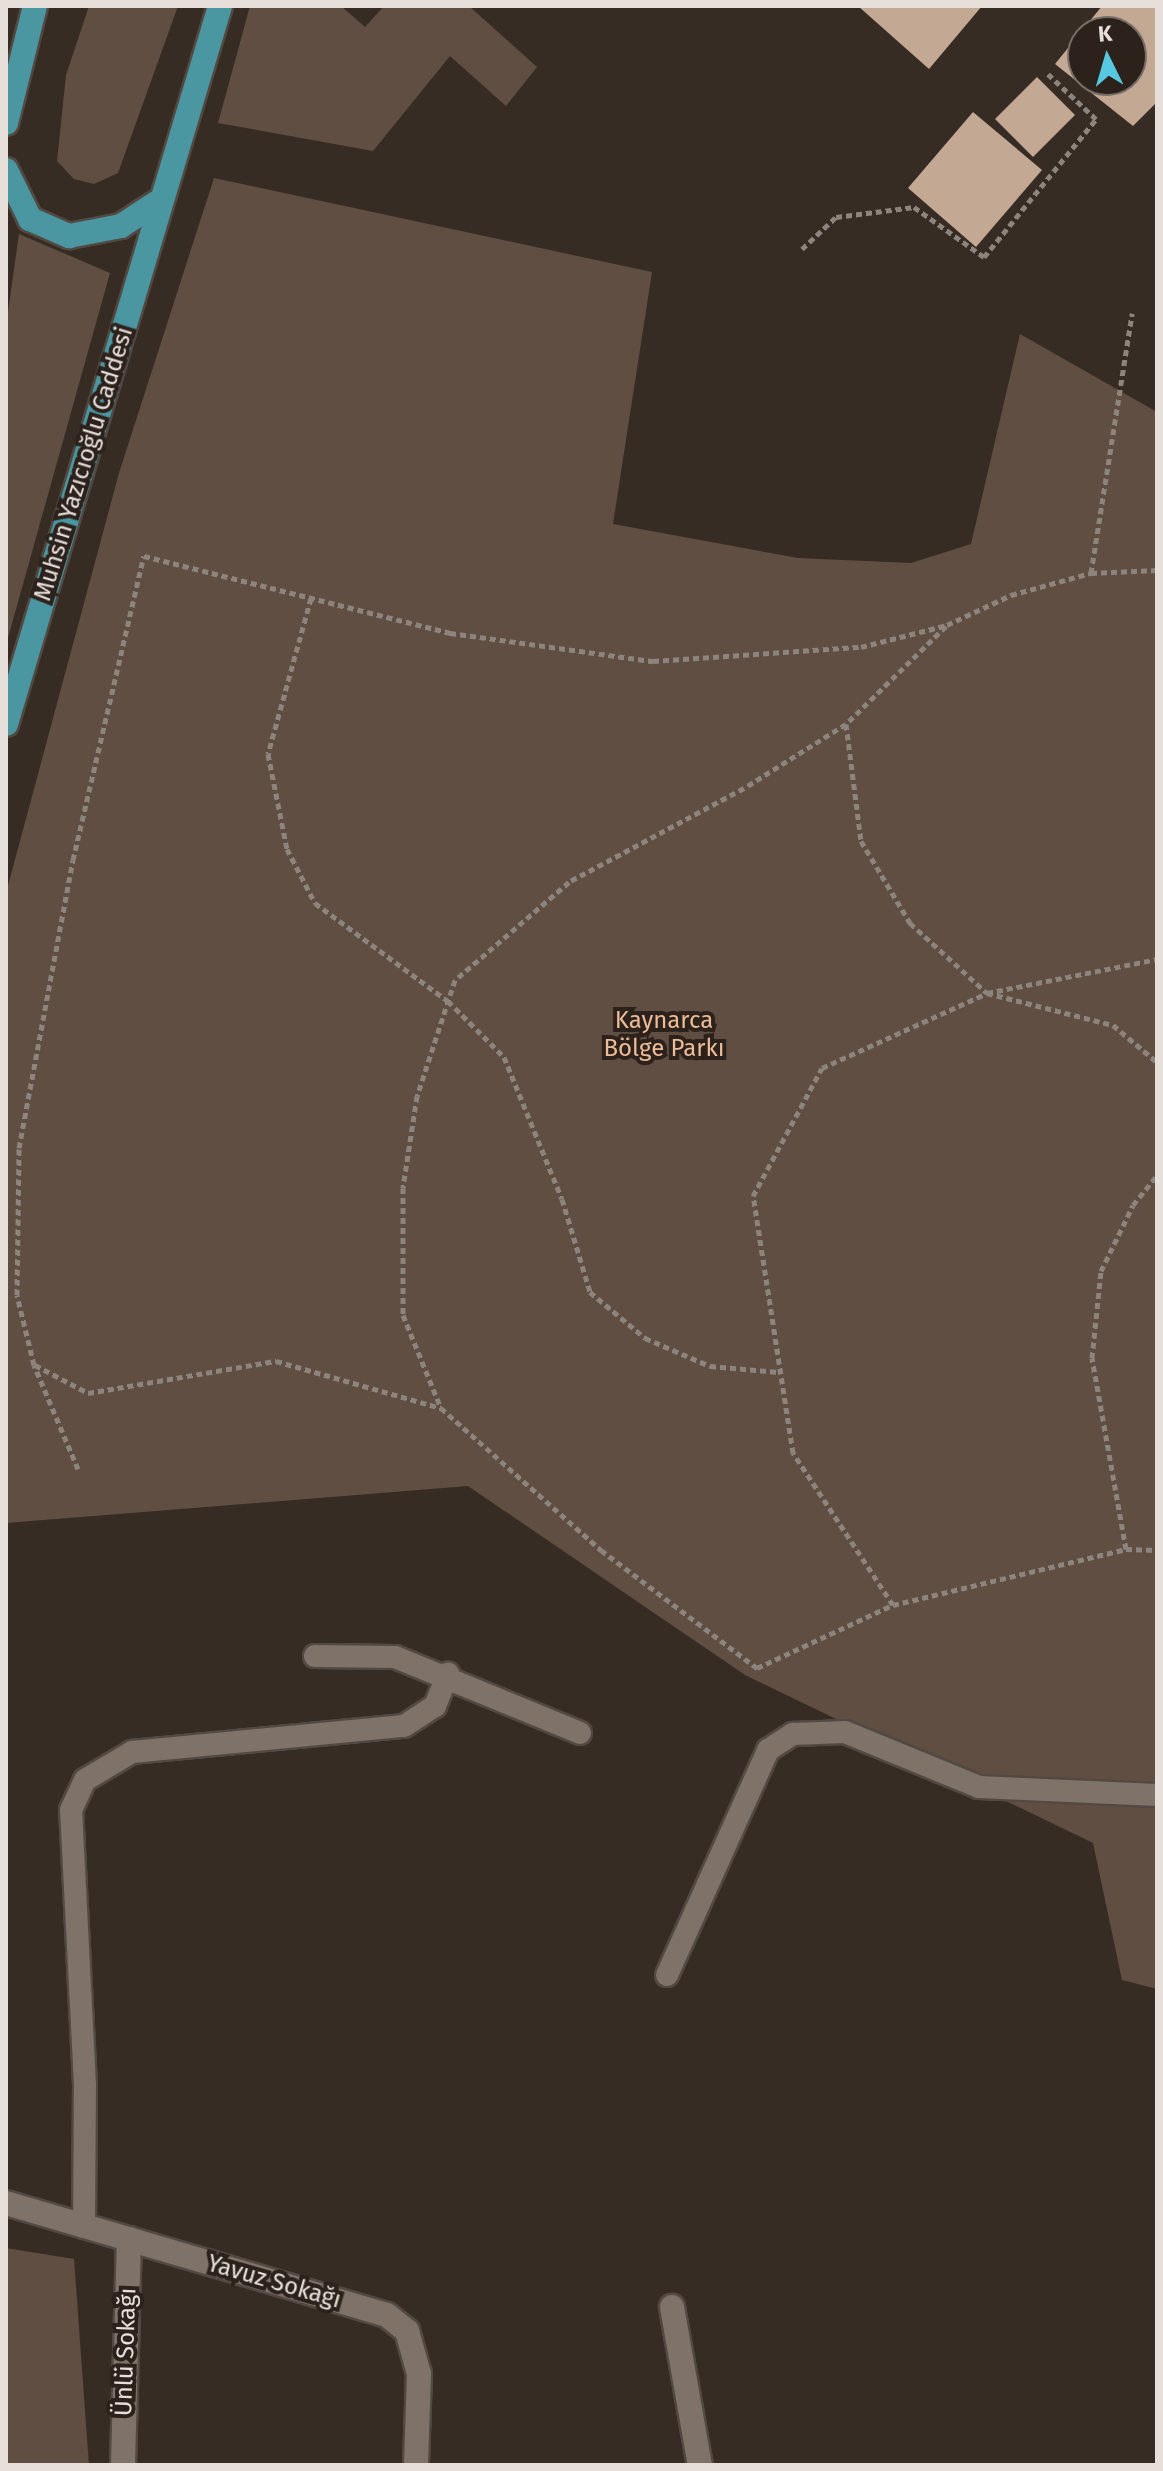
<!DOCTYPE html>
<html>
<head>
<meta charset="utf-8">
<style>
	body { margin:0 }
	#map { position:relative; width:1163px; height:2471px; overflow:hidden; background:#372c24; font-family:"Fira Sans",sans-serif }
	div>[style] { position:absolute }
	.green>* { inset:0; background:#5f4e41 }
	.building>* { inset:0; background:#c3a893 }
	.path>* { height:5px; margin-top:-2.5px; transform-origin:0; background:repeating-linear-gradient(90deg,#8d847e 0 6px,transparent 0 10px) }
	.roads { filter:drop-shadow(2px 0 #524942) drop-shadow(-2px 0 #524942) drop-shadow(0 2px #524942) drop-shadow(0 -2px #524942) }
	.lane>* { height:22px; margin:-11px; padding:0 11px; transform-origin:11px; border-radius:11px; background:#7e7269 }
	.street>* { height:24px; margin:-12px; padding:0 12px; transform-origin:12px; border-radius:12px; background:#7e7269 }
	.primary>* { height:24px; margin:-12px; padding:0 12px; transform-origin:12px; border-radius:12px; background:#4a96a1 }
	span { translate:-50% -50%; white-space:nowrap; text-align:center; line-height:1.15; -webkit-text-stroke:8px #2c221b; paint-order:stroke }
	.street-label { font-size:24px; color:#e6dfda }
	.park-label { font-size:24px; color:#ebbc97 }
	.frame { position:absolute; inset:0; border:8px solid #e6dfda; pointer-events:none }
	.north { position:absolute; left:1067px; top:16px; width:80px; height:80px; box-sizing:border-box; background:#2c221b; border:2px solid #766e67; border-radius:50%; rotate:355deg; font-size:22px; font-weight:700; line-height:32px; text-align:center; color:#e6dfda }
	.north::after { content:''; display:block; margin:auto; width:28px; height:36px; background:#56c9e1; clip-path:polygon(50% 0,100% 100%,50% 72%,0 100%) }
</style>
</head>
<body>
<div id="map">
	<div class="green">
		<i style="clip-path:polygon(89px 6px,178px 6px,118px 173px,94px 184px,74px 179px,57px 161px,66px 75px)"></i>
		<i style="clip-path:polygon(250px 6px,341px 6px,365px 27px,384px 6px,469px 6px,537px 67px,506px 106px,450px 56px,373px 151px,218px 123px)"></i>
		<i style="clip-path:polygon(214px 178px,652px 272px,613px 524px,798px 558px,911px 563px,971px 544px,1020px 334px,1157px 412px,1157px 1989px,1122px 1980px,1093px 1843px,745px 1675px,468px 1486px,6px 1523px,6px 893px,119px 473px)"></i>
		<i style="clip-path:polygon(19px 234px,110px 273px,6px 645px,6px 326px)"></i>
		<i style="clip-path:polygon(6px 2248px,74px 2259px,89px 2465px,6px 2465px)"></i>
	</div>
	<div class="building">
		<i style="clip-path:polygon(858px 6px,982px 6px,929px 69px)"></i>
		<i style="clip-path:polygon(evenodd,1102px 6px,1157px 6px,1157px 102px,1133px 126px,1055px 64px,1102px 6px,1083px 32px,1131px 32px,1131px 80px,1083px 80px,1083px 32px)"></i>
		<i style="clip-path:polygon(1037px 77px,1075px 115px,1033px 157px,995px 119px)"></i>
		<i style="clip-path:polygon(973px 112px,1042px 170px,976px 247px,908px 188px)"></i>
	</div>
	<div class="path">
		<i style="left:802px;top:249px;width:47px;rotate:-43.3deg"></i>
		<i style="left:836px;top:217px;width:79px;rotate:-7.3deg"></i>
		<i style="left:914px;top:207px;width:86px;rotate:35.5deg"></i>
		<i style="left:984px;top:257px;width:178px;rotate:-50.9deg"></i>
		<i style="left:1096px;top:119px;width:66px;rotate:-136.8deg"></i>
		<i style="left:1091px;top:573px;width:263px;rotate:-81deg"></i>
		<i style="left:311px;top:598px;width:162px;rotate:105.4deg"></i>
		<i style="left:268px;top:754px;width:97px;rotate:78.7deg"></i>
		<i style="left:287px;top:849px;width:61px;rotate:62.6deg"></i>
		<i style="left:315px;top:903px;width:165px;rotate:36.4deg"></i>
		<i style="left:448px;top:1001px;width:79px;rotate:45deg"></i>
		<i style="left:504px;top:1057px;width:153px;rotate:67.8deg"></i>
		<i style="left:562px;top:1199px;width:97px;rotate:73.2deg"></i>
		<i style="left:590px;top:1292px;width:72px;rotate:39.9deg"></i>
		<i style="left:645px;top:1338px;width:71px;rotate:23.3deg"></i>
		<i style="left:710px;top:1366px;width:68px;rotate:5deg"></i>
		<i style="left:946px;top:626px;width:140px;rotate:135.6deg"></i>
		<i style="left:846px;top:724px;width:120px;rotate:147.9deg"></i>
		<i style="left:744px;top:788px;width:199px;rotate:151.8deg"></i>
		<i style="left:569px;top:882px;width:150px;rotate:139.3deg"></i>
		<i style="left:455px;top:980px;width:122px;rotate:108.1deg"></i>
		<i style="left:417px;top:1096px;width:93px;rotate:98.7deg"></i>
		<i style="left:403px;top:1188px;width:127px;rotate:90deg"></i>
		<i style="left:403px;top:1315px;width:100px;rotate:67.8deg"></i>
		<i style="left:441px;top:1408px;width:214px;rotate:41.6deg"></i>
		<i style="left:601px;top:1550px;width:196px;rotate:37.1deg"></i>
		<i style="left:757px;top:1668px;width:150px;rotate:-24.9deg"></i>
		<i style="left:893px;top:1605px;width:240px;rotate:-13.5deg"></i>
		<i style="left:1126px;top:1549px;width:31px;rotate:2deg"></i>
		<i style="left:846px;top:724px;width:118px;rotate:82.7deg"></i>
		<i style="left:861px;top:841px;width:96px;rotate:59.1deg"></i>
		<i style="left:910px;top:923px;width:104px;rotate:42.3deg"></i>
		<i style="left:987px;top:993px;width:173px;rotate:-11.3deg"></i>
		<i style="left:35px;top:1365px;width:60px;rotate:27.8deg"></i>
		<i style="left:88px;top:1393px;width:191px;rotate:-9.7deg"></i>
		<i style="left:276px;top:1361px;width:172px;rotate:15.9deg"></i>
		<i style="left:78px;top:1469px;width:113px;rotate:-112.9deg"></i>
		<i style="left:34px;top:1365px;width:72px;rotate:-103.7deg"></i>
		<i style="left:17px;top:1295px;width:147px;rotate:-89.2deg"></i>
		<i style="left:19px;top:1148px;width:293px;rotate:-79.4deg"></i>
		<i style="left:73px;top:860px;width:312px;rotate:-76.9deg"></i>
		<i style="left:144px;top:556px;width:316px;rotate:14.1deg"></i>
		<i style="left:450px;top:633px;width:205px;rotate:7.9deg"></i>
		<i style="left:653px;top:661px;width:208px;rotate:-3.9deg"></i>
		<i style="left:861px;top:647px;width:89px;rotate:-14.3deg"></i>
		<i style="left:947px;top:625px;width:71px;rotate:-25.1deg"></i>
		<i style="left:1011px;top:595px;width:83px;rotate:-15.4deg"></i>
		<i style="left:1091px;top:573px;width:66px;rotate:-2.6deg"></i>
		<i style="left:1126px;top:1549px;width:194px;rotate:-100.1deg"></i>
		<i style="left:1092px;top:1358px;width:87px;rotate:-84.1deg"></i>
		<i style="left:1101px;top:1271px;width:73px;rotate:-64.1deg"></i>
		<i style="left:1133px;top:1205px;width:38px;rotate:-51deg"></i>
		<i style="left:893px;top:1605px;width:182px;rotate:-123.3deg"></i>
		<i style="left:793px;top:1453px;width:260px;rotate:-98.8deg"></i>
		<i style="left:753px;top:1196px;width:145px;rotate:-61.7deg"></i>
		<i style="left:822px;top:1068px;width:181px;rotate:-24.4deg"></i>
		<i style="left:987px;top:993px;width:130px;rotate:14.3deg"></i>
		<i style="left:1113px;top:1025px;width:57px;rotate:40.1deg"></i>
	</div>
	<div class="roads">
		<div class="lane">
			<i style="left:315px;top:1656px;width:80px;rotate:0.7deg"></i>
			<i style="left:395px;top:1657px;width:200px;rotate:22.3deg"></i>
			<i style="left:667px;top:1975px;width:247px;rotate:-65.8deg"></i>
			<i style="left:768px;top:1750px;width:30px;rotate:-33deg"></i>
			<i style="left:793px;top:1734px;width:52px;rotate:-2.2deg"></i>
			<i style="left:845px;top:1732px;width:145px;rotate:22.3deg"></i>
			<i style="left:979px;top:1787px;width:178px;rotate:2.6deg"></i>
			<i style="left:84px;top:2227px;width:142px;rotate:-89.6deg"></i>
			<i style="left:85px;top:2085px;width:275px;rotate:-92.9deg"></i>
			<i style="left:71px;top:1810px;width:33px;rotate:-65deg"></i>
			<i style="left:85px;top:1780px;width:55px;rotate:-30.8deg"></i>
			<i style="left:132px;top:1752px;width:273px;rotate:-5.5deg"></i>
			<i style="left:404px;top:1726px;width:37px;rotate:-33deg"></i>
			<i style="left:435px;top:1706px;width:35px;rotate:-68deg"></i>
		</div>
		<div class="street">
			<i style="left:6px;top:2203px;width:397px;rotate:16.4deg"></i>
			<i style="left:387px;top:2315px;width:26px;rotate:39deg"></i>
			<i style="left:407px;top:2331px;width:45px;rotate:74.4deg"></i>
			<i style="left:419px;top:2374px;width:91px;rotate:91.9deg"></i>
			<i style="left:672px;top:2307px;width:160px;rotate:80deg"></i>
			<i style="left:123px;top:2465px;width:226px;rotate:-88.5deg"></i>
		</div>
		<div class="primary">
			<i style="left:6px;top:123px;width:121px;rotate:-76.1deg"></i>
			<i style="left:6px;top:170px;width:55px;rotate:63.9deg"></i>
			<i style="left:30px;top:219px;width:43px;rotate:23.6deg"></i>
			<i style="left:69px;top:236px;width:53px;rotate:-10.9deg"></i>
			<i style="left:121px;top:226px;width:42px;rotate:-33.3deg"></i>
			<i style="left:6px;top:724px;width:749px;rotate:-73.4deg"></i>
		</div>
	</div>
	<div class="street-label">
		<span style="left:84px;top:464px;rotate:-73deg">Muhsin Yazıcıoğlu Caddesi</span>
		<span style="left:274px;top:2282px;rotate:16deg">Yavuz Sokağı</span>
		<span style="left:126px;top:2352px;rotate:-88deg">Ünlü Sokağı</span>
	</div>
	<div class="park-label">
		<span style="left:664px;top:1035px">Kaynarca<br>Bölge Parkı</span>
	</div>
	<div class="frame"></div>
	<div class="north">K</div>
</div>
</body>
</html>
